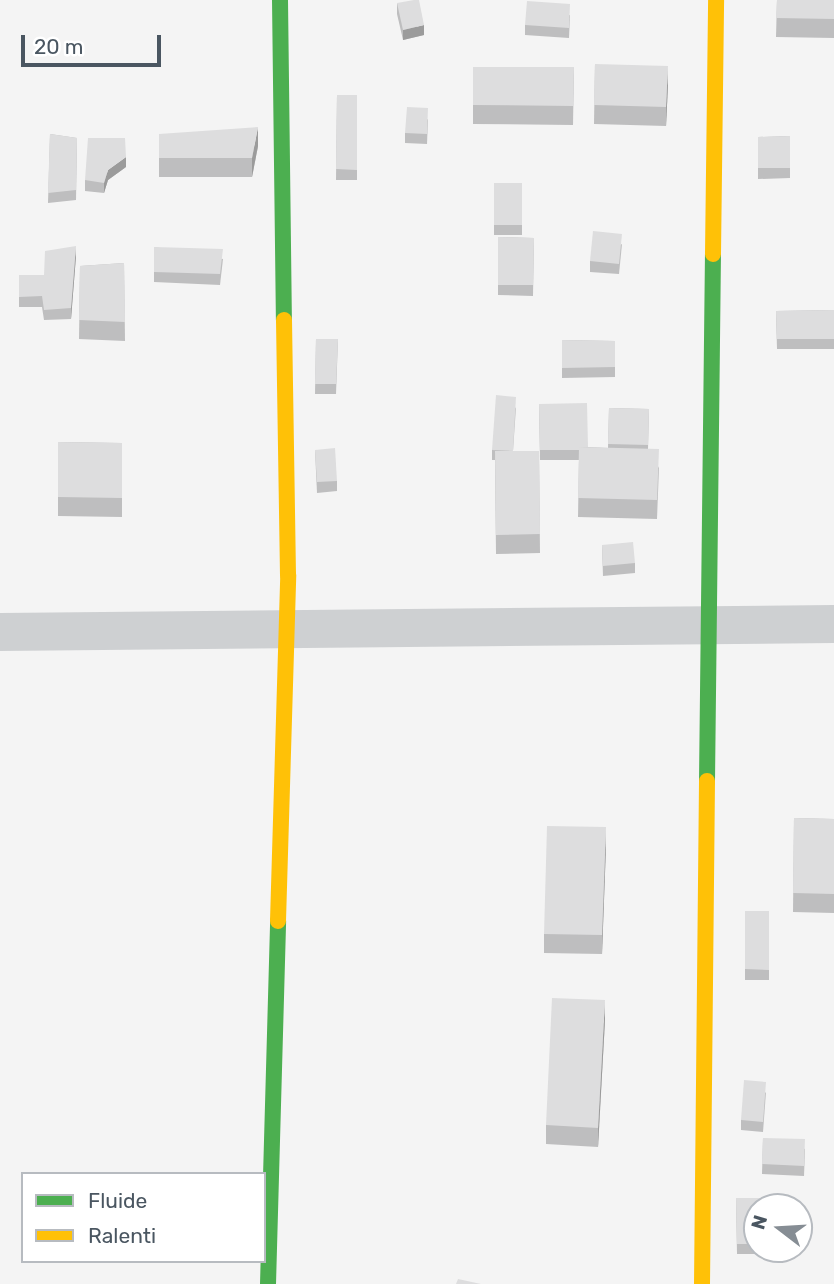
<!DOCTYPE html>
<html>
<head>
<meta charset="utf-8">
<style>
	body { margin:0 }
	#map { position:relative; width:834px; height:1284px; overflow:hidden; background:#f4f4f4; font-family:Rubik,sans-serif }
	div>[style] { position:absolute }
	.street>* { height:38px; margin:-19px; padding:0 19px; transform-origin:19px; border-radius:19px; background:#ced0d2 }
	.fast>* { height:16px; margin:-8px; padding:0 8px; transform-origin:8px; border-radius:8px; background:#4caf50 }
	.slow>* { height:16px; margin:-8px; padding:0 8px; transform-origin:8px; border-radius:8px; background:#ffc107 }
	.wall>* { inset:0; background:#bebebf }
	.shaded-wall>* { inset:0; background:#9b9b9b }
	.building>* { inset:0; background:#ddddde }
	span { translate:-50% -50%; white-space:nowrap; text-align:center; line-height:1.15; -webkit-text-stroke:5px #fff; paint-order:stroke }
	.legend { position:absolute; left:21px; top:1172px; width:245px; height:91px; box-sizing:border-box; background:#fff; border:2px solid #b7bbc0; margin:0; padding:9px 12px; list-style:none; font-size:21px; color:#4a5661 }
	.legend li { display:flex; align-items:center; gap:14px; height:35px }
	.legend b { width:35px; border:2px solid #b7bbc0 }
	.north { position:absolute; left:743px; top:1193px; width:70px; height:70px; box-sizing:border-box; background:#fff; border:2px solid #b7bbc0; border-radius:50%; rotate:287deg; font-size:19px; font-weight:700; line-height:28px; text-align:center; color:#4a5661 }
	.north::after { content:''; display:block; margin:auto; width:24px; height:32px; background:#868d94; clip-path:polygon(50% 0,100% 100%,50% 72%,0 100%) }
	.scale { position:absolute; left:21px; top:35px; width:140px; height:32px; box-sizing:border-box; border:4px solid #4a5661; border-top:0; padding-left:9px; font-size:21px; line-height:24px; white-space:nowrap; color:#4a5661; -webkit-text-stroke:5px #fff; paint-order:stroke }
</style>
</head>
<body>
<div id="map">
	<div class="street">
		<i style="left:0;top:632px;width:834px;rotate:-0.55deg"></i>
	</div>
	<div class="fast">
		<i style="left:280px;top:0;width:320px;rotate:89.3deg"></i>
		<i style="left:707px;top:781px;width:527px;rotate:-89.35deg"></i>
		<i style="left:268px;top:1284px;width:363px;rotate:-88.4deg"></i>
	</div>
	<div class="slow">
		<i style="left:713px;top:254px;width:254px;rotate:-89.3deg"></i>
		<i style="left:278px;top:921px;width:346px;rotate:-88.3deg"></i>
		<i style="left:288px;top:575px;width:255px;rotate:-90.9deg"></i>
		<i style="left:702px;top:1284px;width:503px;rotate:-89.43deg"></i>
	</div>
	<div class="wall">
		<i style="clip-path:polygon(777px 0,834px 0,834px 38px,776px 37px)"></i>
		<i style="clip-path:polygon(397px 3px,424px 35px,403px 40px,397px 14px)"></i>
		<i style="clip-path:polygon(570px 15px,569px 38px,525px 35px,525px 25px)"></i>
		<i style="clip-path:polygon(595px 64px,668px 85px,666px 126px,594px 124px)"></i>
		<i style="clip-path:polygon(473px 67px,574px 67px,573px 125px,473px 124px)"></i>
		<i style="clip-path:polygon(337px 95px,357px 95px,357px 180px,336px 180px)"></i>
		<i style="clip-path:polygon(428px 119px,427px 144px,405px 143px,405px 133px)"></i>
		<i style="clip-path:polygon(50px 134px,77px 138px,76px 200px,48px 203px)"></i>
		<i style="clip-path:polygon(159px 134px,258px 146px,252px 177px,159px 177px)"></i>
		<i style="clip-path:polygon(790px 136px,790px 178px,758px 179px,758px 137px)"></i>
		<i style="clip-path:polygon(126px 167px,108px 180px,104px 193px,85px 191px,85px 180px)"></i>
		<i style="clip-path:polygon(494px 183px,522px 183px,522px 235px,494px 235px)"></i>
		<i style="clip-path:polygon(498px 237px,534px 238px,533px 296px,498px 295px)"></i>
		<i style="clip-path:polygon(622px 244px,619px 274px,590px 272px,590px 261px)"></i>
		<i style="clip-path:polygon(154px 247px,223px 259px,220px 285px,154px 282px)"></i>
		<i style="clip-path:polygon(76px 256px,71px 319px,44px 320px,42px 307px,19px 307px,19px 275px,44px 275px)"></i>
		<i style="clip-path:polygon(124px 263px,125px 341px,79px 339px,80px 266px)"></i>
		<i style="clip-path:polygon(834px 310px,834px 349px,777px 349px,776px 311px)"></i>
		<i style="clip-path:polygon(316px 339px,338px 339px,336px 394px,315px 394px)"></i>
		<i style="clip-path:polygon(562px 340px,615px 341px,615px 377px,562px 378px)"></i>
		<i style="clip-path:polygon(539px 404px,588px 447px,608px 448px,609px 408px,649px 409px,648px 449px,659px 468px,657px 519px,578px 517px,579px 460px,540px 460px)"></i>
		<i style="clip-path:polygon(516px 407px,513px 451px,539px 451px,540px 553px,496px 554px,495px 460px,492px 460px,492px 450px)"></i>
		<i style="clip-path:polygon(58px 442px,122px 443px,122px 517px,58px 516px)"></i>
		<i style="clip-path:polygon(315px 450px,337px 481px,337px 491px,317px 493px)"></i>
		<i style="clip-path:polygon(602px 545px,635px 563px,635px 573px,603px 576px)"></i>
		<i style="clip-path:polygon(794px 818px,834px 819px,834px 913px,793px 912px)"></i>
		<i style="clip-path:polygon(606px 846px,602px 954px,544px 953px,544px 934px)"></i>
		<i style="clip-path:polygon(745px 911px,769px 911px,769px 980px,745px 980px)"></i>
		<i style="clip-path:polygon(605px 1020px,598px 1147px,546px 1144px,546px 1125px)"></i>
		<i style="clip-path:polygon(766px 1092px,763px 1132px,741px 1130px,741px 1120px)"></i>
		<i style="clip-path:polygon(763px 1138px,805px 1149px,804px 1176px,762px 1174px)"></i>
		<i style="clip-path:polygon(736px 1198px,757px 1207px,757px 1249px,763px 1249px,763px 1254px,737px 1254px)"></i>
	</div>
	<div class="shaded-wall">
		<i style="clip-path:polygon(424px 25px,424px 35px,403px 40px,403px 30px)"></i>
		<i style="clip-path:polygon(668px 66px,668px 85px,666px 126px,666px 107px)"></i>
		<i style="clip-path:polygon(258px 127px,258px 146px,252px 177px,252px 158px)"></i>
		<i style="clip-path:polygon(126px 157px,126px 167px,108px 180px,104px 193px,104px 183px,108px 170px)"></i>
		<i style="clip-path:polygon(76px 246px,76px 256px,71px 319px,71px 308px)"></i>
		<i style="clip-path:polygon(606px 827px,606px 846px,602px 954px,602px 935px)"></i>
		<i style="clip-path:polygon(605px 1000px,605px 1020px,598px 1147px,598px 1128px)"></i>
	</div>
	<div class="building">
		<i style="clip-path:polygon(414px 0,419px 0,424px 25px,403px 30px,397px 3px)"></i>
		<i style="clip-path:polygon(777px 0,834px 0,834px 19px,776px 18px)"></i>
		<i style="clip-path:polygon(527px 1px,570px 4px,569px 28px,525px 25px)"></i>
		<i style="clip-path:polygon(595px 64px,668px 66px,666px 107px,594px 105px)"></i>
		<i style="clip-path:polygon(473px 67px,574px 67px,573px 106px,473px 105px)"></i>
		<i style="clip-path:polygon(337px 95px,357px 95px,357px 170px,336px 169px)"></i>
		<i style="clip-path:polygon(407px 107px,428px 108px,427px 134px,405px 133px)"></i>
		<i style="clip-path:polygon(258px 127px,252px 158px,159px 158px,159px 134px)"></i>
		<i style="clip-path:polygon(50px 134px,77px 138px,76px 190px,48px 193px)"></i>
		<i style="clip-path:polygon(790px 136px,790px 168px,758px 168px,758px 137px)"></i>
		<i style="clip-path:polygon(88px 138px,125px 138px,126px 157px,108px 170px,104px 183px,85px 180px)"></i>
		<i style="clip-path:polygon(494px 183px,522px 183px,522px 225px,494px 225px)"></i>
		<i style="clip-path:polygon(593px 231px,622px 234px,619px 264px,590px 261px)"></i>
		<i style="clip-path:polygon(498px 237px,534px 238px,533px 285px,498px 285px)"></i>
		<i style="clip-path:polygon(76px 246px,71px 308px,44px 310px,42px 296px,19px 297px,19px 275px,44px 275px,45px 251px)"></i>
		<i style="clip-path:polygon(154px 247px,223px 249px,220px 274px,154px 272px)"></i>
		<i style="clip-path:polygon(124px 263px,125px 322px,79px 320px,80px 266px)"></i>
		<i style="clip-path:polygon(834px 310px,834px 339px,777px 339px,776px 311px)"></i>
		<i style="clip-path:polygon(316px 339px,338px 339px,336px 384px,315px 384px)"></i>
		<i style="clip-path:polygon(562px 340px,615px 341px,615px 367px,562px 368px)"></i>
		<i style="clip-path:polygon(496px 395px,516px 397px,513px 451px,492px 450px)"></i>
		<i style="clip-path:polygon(587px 403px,588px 447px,579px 447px,579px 450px,540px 450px,539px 404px)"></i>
		<i style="clip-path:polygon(609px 408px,649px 409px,648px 445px,608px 444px)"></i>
		<i style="clip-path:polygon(58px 442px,122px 443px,122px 498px,58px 497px)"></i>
		<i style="clip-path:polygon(579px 447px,659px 449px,657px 500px,578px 498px)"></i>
		<i style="clip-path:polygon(335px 448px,337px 481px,317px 482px,315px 450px)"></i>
		<i style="clip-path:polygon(495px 451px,539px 451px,540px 534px,496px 535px)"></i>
		<i style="clip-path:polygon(633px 542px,635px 563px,603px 566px,602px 545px)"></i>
		<i style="clip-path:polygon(794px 818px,834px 819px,834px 894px,793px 893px)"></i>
		<i style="clip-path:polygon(547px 826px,606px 827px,602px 935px,544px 934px)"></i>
		<i style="clip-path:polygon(745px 911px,769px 911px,769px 970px,745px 969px)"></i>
		<i style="clip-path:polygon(552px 998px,605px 1000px,598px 1128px,546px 1125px)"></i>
		<i style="clip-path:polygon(744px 1080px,766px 1082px,763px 1122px,741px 1120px)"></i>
		<i style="clip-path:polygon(763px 1138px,805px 1139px,804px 1166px,762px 1164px)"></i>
		<i style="clip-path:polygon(736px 1198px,762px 1198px,762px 1207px,757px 1207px,757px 1244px,737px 1244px)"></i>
		<i style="clip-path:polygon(458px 1279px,481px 1284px,456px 1284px)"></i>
	</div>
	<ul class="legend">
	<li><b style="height:9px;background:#4caf50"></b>Fluide</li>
	<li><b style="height:9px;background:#ffc107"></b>Ralenti</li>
	</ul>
	<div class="north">N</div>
	<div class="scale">20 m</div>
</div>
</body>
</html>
